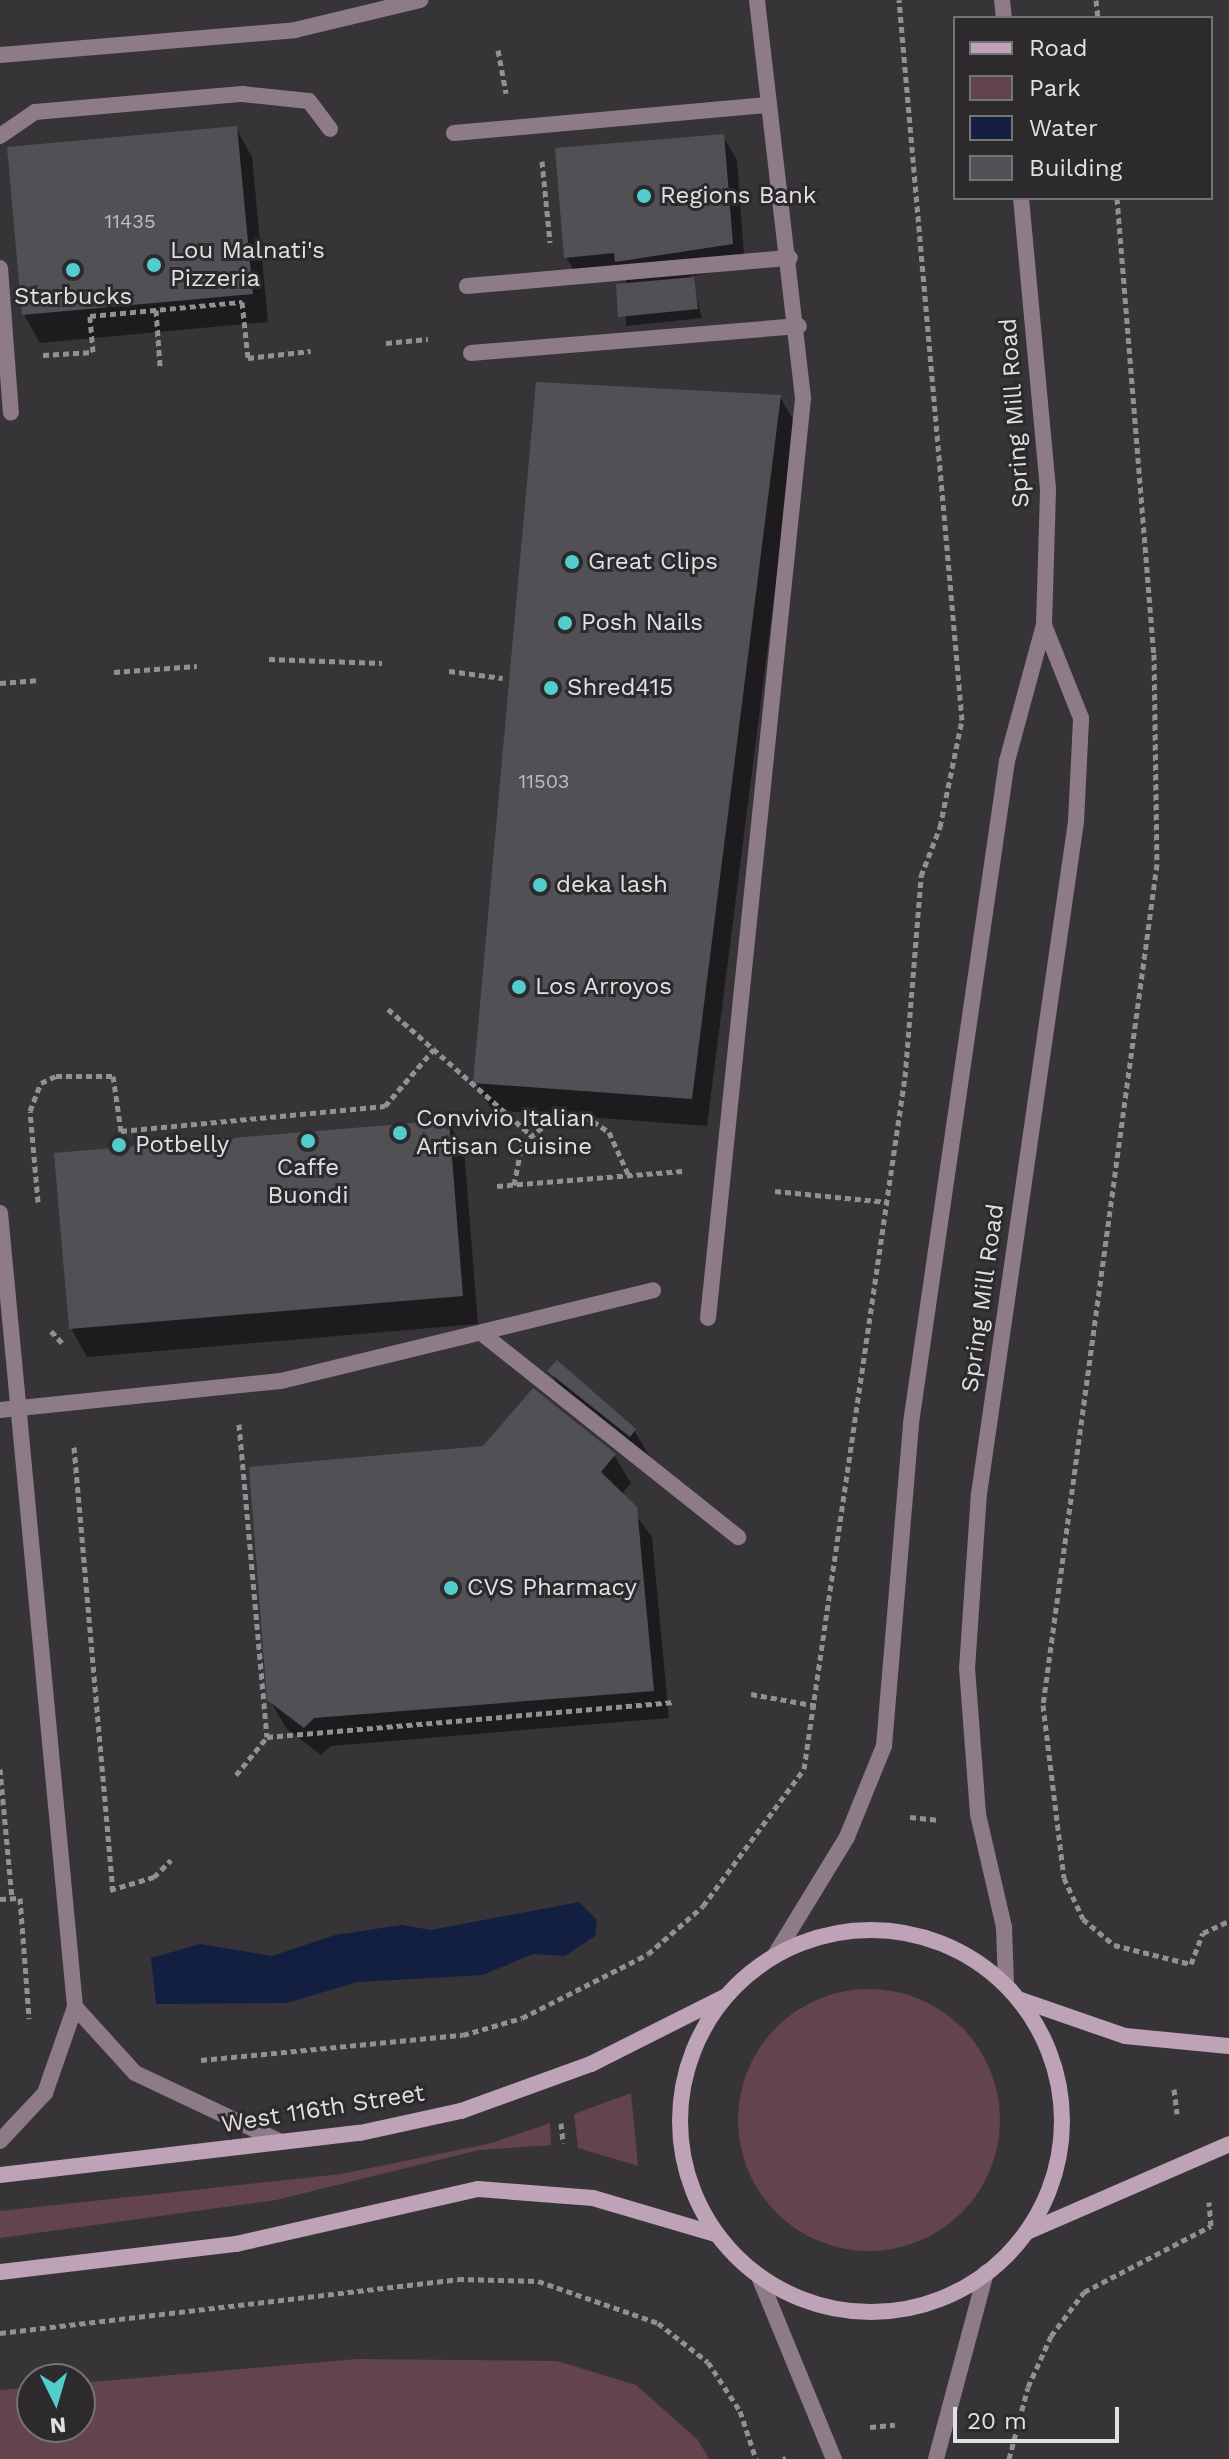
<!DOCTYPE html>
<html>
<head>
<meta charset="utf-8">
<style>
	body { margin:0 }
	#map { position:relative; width:1229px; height:2459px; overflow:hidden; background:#373438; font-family:"Work Sans",sans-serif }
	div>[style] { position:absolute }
	.green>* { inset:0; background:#63444d }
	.round { border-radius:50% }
	.water>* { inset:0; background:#131f40 }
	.shadow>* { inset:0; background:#0007 }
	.building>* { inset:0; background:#515155 }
	.path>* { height:5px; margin-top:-2.5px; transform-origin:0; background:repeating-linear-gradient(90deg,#939094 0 6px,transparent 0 10px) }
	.service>* { height:16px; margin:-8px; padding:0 8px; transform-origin:8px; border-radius:8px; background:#8d7b87 }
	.tertiary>* { height:16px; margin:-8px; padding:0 8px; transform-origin:8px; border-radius:8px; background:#8d7b87 }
	.secondary>* { height:16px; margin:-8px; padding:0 8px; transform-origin:8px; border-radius:8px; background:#bea2b6 }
	.secondary>.ring { margin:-8px; padding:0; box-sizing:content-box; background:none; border:16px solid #bea2b6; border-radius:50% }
	.dots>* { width:22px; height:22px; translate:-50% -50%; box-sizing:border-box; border:4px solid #2d2a2e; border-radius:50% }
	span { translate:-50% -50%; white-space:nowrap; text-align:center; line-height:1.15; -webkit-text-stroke:6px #2d2a2e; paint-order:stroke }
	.number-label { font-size:20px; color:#bebcc0 }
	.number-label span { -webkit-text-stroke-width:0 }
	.poi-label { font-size:24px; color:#e2e0e3 }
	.left { translate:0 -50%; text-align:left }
	.street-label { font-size:24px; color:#e2e0e3 }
	.legend { position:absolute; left:953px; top:16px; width:260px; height:184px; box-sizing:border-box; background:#2d2a2e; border:2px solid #757376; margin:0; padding:10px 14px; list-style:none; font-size:24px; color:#e2e0e3 }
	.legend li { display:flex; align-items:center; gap:16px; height:40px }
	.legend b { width:40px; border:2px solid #757376 }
	.north { position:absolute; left:16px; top:2363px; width:80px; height:80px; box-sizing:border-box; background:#2d2a2e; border:2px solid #757376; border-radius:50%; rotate:175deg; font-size:22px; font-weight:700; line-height:32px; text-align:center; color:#e2e0e3 }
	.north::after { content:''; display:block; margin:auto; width:28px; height:36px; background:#52cdcc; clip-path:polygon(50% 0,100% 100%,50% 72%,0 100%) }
	.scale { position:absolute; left:953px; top:2407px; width:166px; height:36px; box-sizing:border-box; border:4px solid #e2e0e3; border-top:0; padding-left:10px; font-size:24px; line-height:28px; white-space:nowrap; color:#e2e0e3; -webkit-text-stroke:6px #2d2a2e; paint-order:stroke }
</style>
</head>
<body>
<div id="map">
	<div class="green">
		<i class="round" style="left:738px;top:1989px;width:262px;height:262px"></i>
		<i style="clip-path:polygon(631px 2093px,638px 2166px,578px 2148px,574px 2114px)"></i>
		<i style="clip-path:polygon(550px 2123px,551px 2145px,479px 2150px,276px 2200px,0 2238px,0 2211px,341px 2174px,492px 2143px)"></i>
		<i style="clip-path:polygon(357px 2359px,557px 2361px,636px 2385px,698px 2440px,709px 2459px,0 2459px,0 2390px,32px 2387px,32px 2427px,80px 2427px,80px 2383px)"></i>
	</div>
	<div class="water">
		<i style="clip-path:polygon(579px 1902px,597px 1920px,595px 1936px,565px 1956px,533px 1954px,483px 1975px,357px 1982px,287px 2003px,156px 2004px,151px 1958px,200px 1944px,272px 1956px,335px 1935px,401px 1925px,431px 1930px)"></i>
	</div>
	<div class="shadow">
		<i style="clip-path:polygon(236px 128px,252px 157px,268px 322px,40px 343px,24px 315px)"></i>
		<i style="clip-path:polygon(723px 136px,737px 160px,745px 268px,691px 276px,702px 318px,626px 326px,626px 277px,580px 281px,566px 257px)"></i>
		<i style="clip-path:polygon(780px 397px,796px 425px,707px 1126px,492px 1110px,475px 1082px)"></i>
		<i style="clip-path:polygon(448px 1122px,464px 1150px,478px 1324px,87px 1357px,71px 1328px)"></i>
		<i style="clip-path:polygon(550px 1371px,634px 1430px,651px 1459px,566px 1400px)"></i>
		<i style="clip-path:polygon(614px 1455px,631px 1483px,621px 1495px,652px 1537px,669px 1718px,331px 1746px,321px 1755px,286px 1728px,269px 1699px)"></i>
	</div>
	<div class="building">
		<i style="clip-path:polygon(237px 126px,253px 294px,22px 315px,7px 147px)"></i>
		<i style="clip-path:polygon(724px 134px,733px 244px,615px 262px,614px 253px,564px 258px,555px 148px)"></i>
		<i style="clip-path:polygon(694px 277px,698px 309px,618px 317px,616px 284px)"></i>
		<i style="clip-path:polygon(536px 382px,781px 395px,692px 1099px,473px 1083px)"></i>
		<i style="clip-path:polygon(449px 1120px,463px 1296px,69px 1329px,54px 1153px)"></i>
		<i style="clip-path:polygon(557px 1360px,636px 1429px,630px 1437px,547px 1371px)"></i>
		<i style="clip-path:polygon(533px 1388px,616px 1454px,601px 1472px,637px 1507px,654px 1691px,314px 1718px,304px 1728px,267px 1700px,249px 1467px,483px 1446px)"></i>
	</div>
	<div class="path">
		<i style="left:1096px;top:0;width:18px;rotate:84deg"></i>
		<i style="left:498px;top:50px;width:44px;rotate:79.5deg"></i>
		<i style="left:542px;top:161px;width:82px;rotate:84.4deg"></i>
		<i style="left:1117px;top:198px;width:457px;rotate:85.4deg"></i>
		<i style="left:1154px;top:654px;width:210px;rotate:89.2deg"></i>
		<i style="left:1157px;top:864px;width:849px;rotate:97.72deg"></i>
		<i style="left:1043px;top:1705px;width:174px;rotate:83.1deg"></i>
		<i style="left:1064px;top:1878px;width:45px;rotate:65.1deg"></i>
		<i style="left:1083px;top:1919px;width:40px;rotate:40deg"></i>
		<i style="left:1114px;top:1945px;width:79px;rotate:13.9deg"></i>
		<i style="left:1191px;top:1964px;width:33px;rotate:-69deg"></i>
		<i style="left:1203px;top:1933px;width:29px;rotate:-25deg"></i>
		<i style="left:156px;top:310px;width:56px;rotate:85.9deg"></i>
		<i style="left:386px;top:343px;width:42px;rotate:-5.4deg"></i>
		<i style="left:43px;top:355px;width:50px;rotate:-3.4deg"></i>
		<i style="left:93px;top:352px;width:36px;rotate:-95deg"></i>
		<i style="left:90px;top:316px;width:153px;rotate:-5.3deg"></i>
		<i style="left:242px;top:302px;width:56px;rotate:83.9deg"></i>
		<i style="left:248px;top:358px;width:63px;rotate:-6.3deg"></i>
		<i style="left:269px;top:659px;width:113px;rotate:2deg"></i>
		<i style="left:449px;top:671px;width:54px;rotate:7.4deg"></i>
		<i style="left:114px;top:672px;width:83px;rotate:-4.1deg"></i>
		<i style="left:0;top:683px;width:40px;rotate:-4.3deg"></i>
		<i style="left:388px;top:1009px;width:189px;rotate:41.4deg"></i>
		<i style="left:514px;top:1185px;width:42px;rotate:-79deg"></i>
		<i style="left:522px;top:1144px;width:43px;rotate:-39.3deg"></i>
		<i style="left:555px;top:1117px;width:38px;rotate:6deg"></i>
		<i style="left:593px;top:1121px;width:19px;rotate:35deg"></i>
		<i style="left:609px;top:1132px;width:48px;rotate:65.6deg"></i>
		<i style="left:497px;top:1186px;width:186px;rotate:-4.6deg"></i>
		<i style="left:775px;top:1191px;width:113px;rotate:5.6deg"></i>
		<i style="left:38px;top:1202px;width:91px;rotate:-95deg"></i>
		<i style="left:30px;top:1111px;width:30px;rotate:-69deg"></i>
		<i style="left:41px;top:1083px;width:17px;rotate:-25deg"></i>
		<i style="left:56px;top:1076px;width:57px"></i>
		<i style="left:113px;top:1076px;width:56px;rotate:81.7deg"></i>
		<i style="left:121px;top:1131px;width:265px;rotate:-5.4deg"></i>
		<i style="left:385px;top:1106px;width:75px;rotate:-49.3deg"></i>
		<i style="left:51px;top:1331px;width:16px;rotate:47deg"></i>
		<i style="left:239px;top:1424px;width:314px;rotate:84.9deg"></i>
		<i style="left:74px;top:1447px;width:444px;rotate:85deg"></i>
		<i style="left:751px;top:1694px;width:68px;rotate:10.2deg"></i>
		<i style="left:0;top:1769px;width:130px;rotate:84.7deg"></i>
		<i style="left:236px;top:1775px;width:49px;rotate:-50.8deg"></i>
		<i style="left:267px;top:1737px;width:409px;rotate:-4.9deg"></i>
		<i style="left:910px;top:1817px;width:27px;rotate:6deg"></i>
		<i style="left:110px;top:1890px;width:46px;rotate:-16.5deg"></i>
		<i style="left:154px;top:1877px;width:24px;rotate:-45deg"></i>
		<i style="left:0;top:1899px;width:20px;rotate:-3deg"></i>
		<i style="left:20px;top:1898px;width:121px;rotate:85.7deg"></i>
		<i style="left:201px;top:2060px;width:263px;rotate:-5.5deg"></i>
		<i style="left:463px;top:2035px;width:61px;rotate:-16.1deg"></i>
		<i style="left:522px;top:2018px;width:141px;rotate:-26.9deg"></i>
		<i style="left:648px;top:1954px;width:73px;rotate:-41.1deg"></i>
		<i style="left:703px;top:1906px;width:170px;rotate:-53.6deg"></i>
		<i style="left:804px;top:1769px;width:699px;rotate:-81.7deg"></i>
		<i style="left:905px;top:1077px;width:202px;rotate:-85.4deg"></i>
		<i style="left:921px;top:876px;width:53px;rotate:-68.8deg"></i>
		<i style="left:940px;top:827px;width:109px;rotate:-78.4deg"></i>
		<i style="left:962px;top:720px;width:723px;rotate:-95deg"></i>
		<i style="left:1174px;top:2089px;width:25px;rotate:83deg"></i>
		<i style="left:561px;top:2123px;width:20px;rotate:84deg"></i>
		<i style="left:0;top:2333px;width:461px;rotate:-6.7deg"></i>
		<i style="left:458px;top:2279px;width:80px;rotate:1.4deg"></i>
		<i style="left:538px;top:2281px;width:127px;rotate:19.3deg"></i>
		<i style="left:658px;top:2323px;width:63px;rotate:38deg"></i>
		<i style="left:708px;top:2362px;width:59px;rotate:56.9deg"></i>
		<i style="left:740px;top:2411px;width:51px;rotate:71.6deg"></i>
		<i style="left:870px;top:2427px;width:25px;rotate:-5deg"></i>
		<i style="left:783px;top:2459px;width:3px;rotate:-18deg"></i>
		<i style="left:1009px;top:2459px;width:74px;rotate:-75.2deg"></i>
		<i style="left:1028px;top:2387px;width:56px;rotate:-65.7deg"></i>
		<i style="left:1051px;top:2336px;width:55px;rotate:-53.1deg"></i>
		<i style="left:1084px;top:2292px;width:143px;rotate:-27.5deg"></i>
		<i style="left:1211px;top:2226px;width:24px;rotate:-95deg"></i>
	</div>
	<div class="service">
		<i style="left:0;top:55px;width:296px;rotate:-4.8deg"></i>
		<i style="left:295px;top:30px;width:129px;rotate:-13.5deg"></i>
		<i style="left:454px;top:133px;width:314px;rotate:-5.1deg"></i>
		<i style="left:0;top:136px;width:42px;rotate:-34.4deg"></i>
		<i style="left:35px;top:112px;width:208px;rotate:-5deg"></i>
		<i style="left:242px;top:94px;width:67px;rotate:6deg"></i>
		<i style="left:309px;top:101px;width:35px;rotate:53deg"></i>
		<i style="left:0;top:268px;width:145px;rotate:85.7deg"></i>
		<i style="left:467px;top:286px;width:324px;rotate:-5deg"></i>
		<i style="left:471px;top:353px;width:329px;rotate:-4.7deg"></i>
		<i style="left:0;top:1213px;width:798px;rotate:84.6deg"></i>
		<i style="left:75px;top:2007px;width:89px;rotate:47.7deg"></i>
		<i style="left:135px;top:2073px;width:161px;rotate:25.3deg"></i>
		<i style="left:708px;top:1318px;width:925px;rotate:-84.1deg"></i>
		<i style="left:803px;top:398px;width:401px;rotate:-96.6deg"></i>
		<i style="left:484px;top:1335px;width:325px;rotate:38.5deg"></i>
		<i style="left:0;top:1410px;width:282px;rotate:-5.9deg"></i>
		<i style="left:281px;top:1381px;width:383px;rotate:-13.7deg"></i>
		<i style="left:0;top:2141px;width:66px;rotate:-46.8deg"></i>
		<i style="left:45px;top:2093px;width:91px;rotate:-70.8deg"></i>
	</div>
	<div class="tertiary">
		<i style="left:1002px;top:0;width:18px;rotate:84deg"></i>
		<i style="left:775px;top:1955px;width:138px;rotate:-58.6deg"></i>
		<i style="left:847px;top:1837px;width:98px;rotate:-67.9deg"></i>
		<i style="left:884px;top:1746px;width:324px;rotate:-85.2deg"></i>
		<i style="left:911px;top:1423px;width:669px;rotate:-81.75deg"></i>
		<i style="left:1007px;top:761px;width:141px;rotate:-74.8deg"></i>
		<i style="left:1044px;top:625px;width:136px;rotate:-88.3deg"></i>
		<i style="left:1048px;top:489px;width:292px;rotate:-95.3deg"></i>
		<i style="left:1006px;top:1984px;width:57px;rotate:-92deg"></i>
		<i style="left:1004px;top:1927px;width:116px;rotate:-103deg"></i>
		<i style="left:978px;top:1814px;width:145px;rotate:-94.3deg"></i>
		<i style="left:967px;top:1669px;width:175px;rotate:-86.1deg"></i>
		<i style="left:979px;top:1494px;width:679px;rotate:-81.79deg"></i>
		<i style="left:1076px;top:822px;width:104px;rotate:-87.2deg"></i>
		<i style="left:1081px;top:718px;width:100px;rotate:-111.7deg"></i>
		<i style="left:760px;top:2279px;width:195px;rotate:67.7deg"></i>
		<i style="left:936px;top:2459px;width:193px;rotate:-75deg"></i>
	</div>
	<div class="secondary">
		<i class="ring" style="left:680px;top:1930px;width:366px;height:366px"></i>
		<i style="left:1021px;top:2000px;width:110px;rotate:19.1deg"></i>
		<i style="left:1125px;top:2036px;width:104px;rotate:5.5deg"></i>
		<i style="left:0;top:2175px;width:362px;rotate:-6.7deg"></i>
		<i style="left:360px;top:2133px;width:103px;rotate:-12.3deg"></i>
		<i style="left:461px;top:2111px;width:138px;rotate:-19.9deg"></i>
		<i style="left:591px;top:2064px;width:149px;rotate:-26.7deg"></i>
		<i style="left:1027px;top:2232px;width:220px;rotate:-23.5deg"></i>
		<i style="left:0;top:2272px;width:238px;rotate:-6.8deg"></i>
		<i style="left:236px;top:2244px;width:248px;rotate:-12.8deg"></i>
		<i style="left:478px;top:2189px;width:115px;rotate:4.5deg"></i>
		<i style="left:593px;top:2198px;width:127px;rotate:16.4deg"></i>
	</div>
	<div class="dots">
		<i style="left:644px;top:196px;background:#52cdcc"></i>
		<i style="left:154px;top:265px;background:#52cdcc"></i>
		<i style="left:73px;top:270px;background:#52cdcc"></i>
		<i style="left:572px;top:562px;background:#52cdcc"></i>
		<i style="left:565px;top:623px;background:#52cdcc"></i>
		<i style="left:551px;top:688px;background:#52cdcc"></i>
		<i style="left:540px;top:885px;background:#52cdcc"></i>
		<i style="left:519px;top:987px;background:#52cdcc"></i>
		<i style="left:400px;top:1133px;background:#52cdcc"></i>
		<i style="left:308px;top:1141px;background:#52cdcc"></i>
		<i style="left:119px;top:1145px;background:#52cdcc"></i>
		<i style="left:451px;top:1588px;background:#52cdcc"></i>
	</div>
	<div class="number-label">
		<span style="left:130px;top:221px">11435</span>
		<span style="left:544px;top:781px">11503</span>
	</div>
	<div class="poi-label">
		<span class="left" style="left:660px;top:196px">Regions Bank</span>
		<span class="left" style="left:170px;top:265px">Lou Malnati's<br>Pizzeria</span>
		<span style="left:73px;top:297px">Starbucks</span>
		<span class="left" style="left:588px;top:562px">Great Clips</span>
		<span class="left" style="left:581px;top:623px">Posh Nails</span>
		<span class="left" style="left:567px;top:688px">Shred415</span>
		<span class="left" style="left:556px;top:885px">deka lash</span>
		<span class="left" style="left:535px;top:987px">Los Arroyos</span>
		<span class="left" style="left:416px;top:1133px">Convivio Italian<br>Artisan Cuisine</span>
		<span class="left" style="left:135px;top:1145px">Potbelly</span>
		<span style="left:308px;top:1182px">Caffe<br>Buondi</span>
		<span class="left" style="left:467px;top:1588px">CVS Pharmacy</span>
	</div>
	<div class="street-label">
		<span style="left:1015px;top:413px;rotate:-94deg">Spring Mill Road</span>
		<span style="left:983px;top:1298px;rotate:-82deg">Spring Mill Road</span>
		<span style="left:323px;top:2109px;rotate:-9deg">West 116th Street</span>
	</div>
	<ul class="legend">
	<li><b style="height:10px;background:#bea2b6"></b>Road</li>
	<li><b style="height:22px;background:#63444d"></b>Park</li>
	<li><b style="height:22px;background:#131f40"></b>Water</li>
	<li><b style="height:22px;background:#515155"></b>Building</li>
	</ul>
	<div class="north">N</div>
	<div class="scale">20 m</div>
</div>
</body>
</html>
